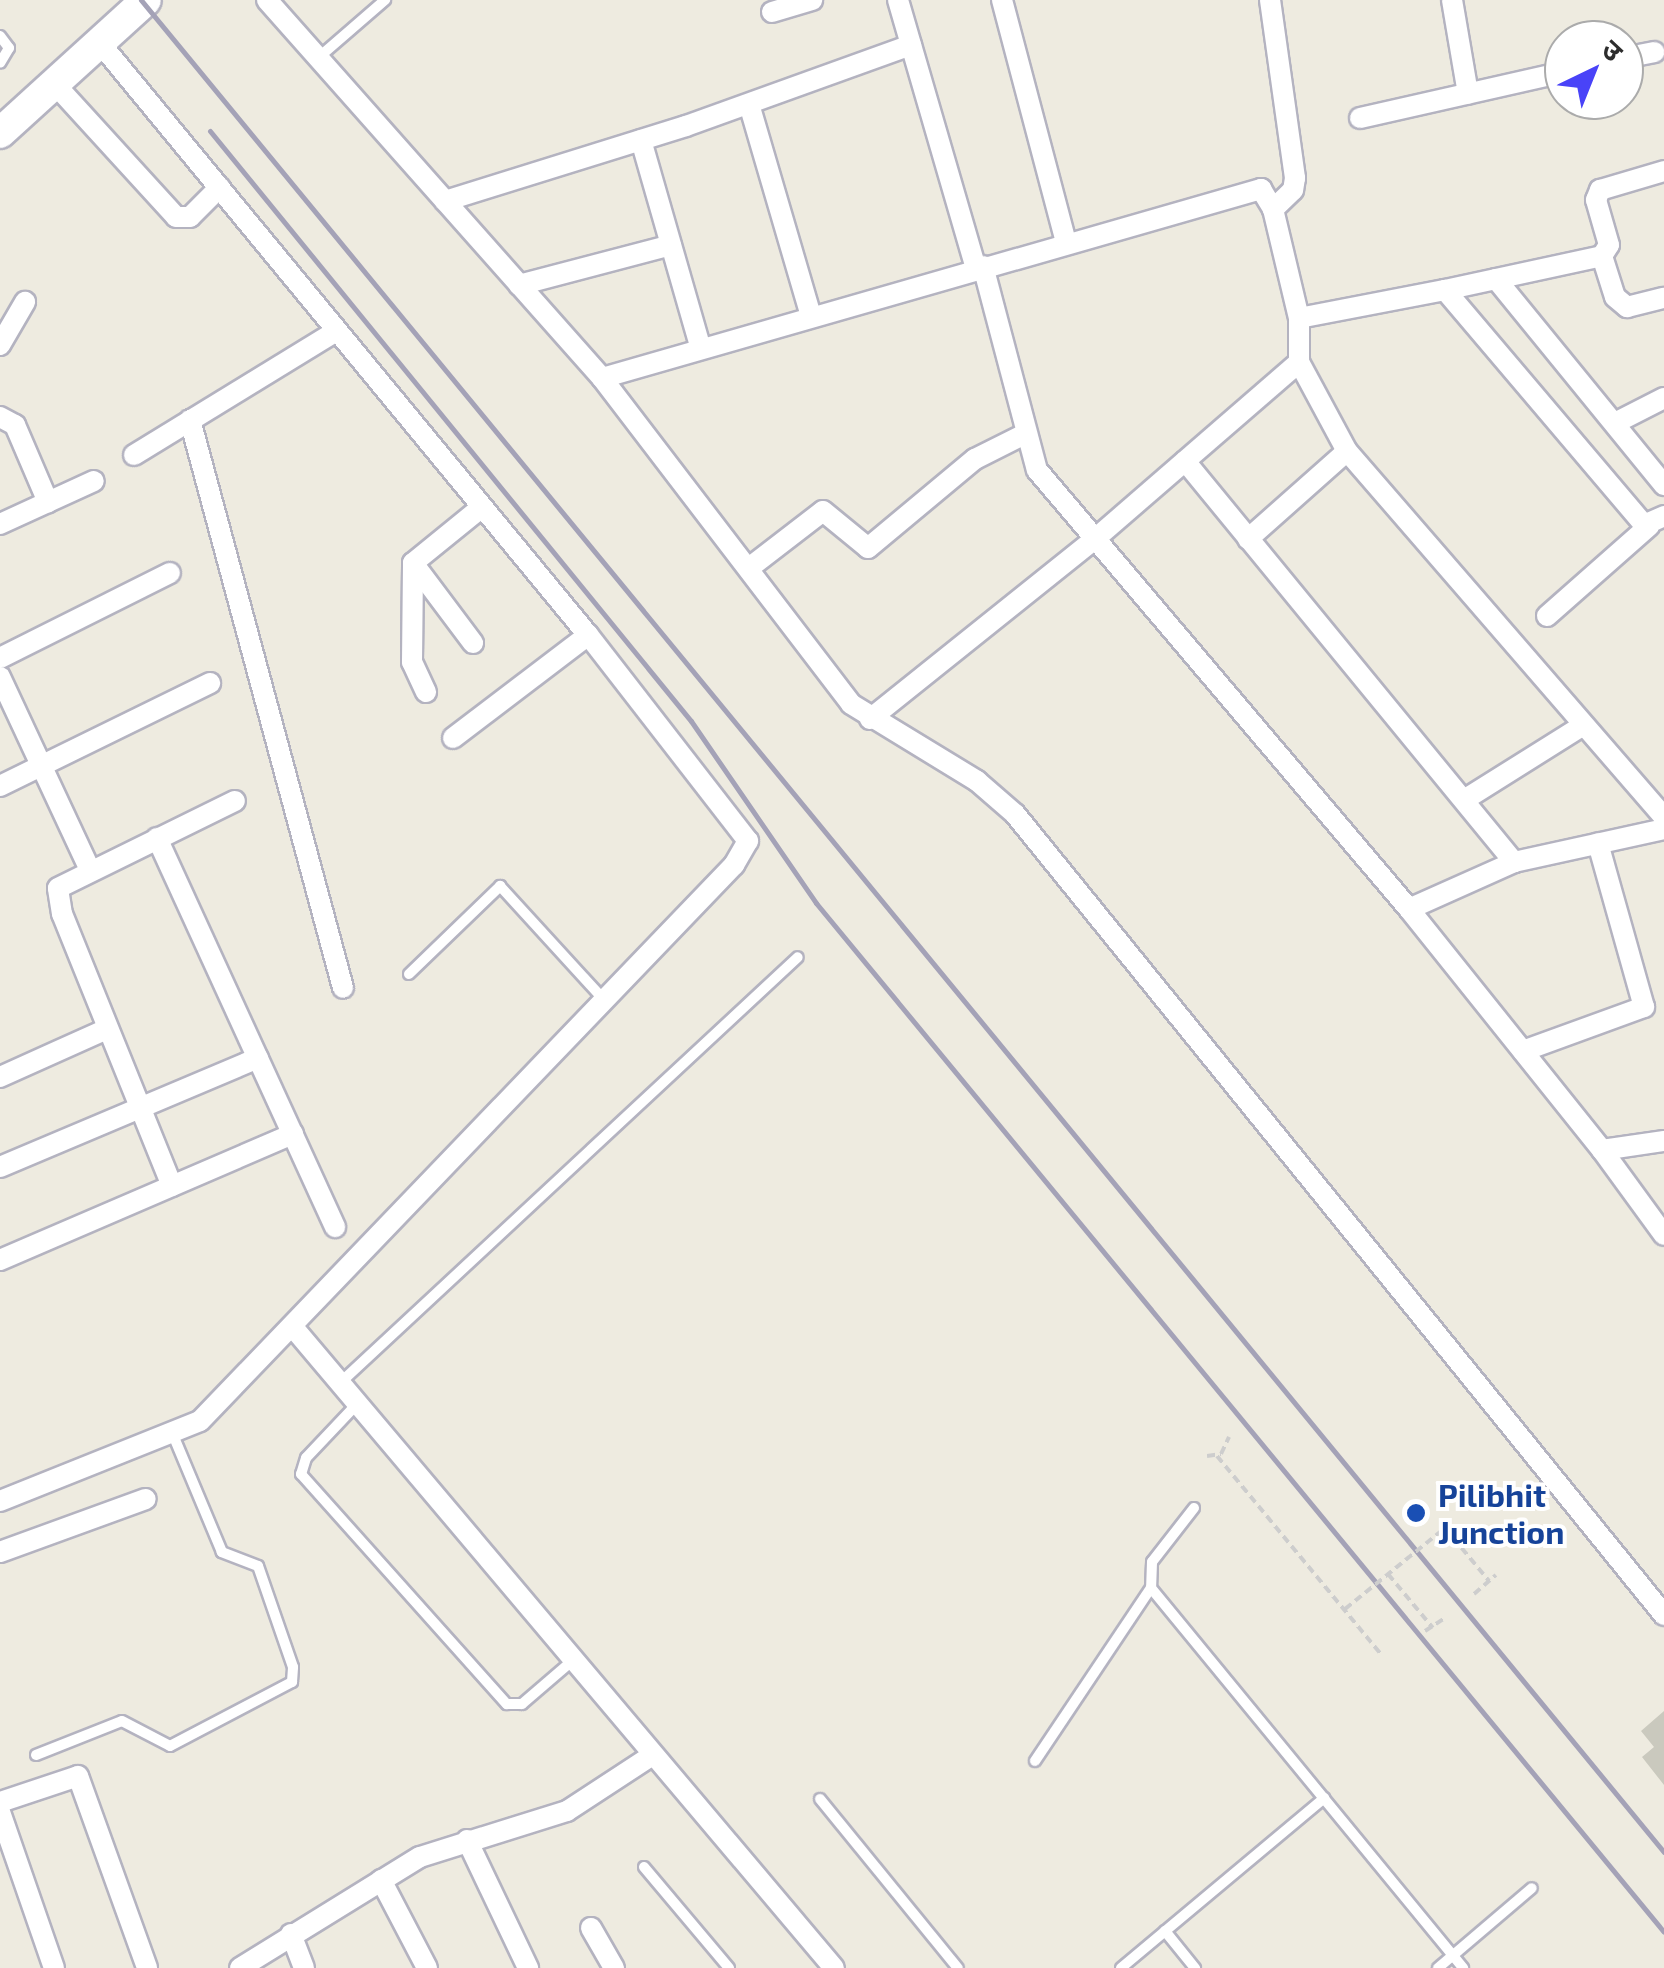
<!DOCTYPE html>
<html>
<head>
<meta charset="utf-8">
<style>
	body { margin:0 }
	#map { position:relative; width:1664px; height:1968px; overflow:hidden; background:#eeebe0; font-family:"Exo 2","Noto Sans Devanagari",sans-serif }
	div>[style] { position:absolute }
	.building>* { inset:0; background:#cac9be }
	.path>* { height:4px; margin-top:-2px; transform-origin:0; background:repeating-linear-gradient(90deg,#cdcdcd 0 8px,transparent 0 13px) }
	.roads { filter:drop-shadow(2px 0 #b4b3c0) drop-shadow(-2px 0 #b4b3c0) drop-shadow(0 2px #b4b3c0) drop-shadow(0 -2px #b4b3c0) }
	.lane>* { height:10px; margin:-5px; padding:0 5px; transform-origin:5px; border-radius:5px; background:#fff }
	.street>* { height:20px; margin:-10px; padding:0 10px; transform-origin:10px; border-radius:10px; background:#fff }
	.secondary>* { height:30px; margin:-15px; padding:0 15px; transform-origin:15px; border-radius:15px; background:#fff }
	.rail>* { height:5px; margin:-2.5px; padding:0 2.5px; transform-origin:2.5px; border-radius:2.5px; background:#a4a2b7 }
	.path-bridge>* { height:4px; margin-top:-2px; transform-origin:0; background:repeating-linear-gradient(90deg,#cdcdcd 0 8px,transparent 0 13px) }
	.dots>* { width:28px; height:28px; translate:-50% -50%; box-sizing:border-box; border:5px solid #fff; border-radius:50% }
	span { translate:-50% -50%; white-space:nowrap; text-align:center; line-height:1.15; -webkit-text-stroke:8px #fff; paint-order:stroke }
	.transit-label { font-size:32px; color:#164399; font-weight:700 }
	.left { translate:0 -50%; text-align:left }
	.north { position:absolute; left:1544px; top:20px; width:100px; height:100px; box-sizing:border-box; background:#fff; border:2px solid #ababab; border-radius:50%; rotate:43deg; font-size:28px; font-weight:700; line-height:40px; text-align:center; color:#2d2d2d }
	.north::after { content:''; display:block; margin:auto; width:35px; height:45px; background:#4943f8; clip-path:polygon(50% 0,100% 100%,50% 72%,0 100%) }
</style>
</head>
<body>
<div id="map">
	<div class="building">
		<i style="clip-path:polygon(1664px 1711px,1664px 1785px,1642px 1757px,1654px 1747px,1641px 1731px)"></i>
	</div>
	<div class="path">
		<i style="left:1207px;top:1456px;width:14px;rotate:-8deg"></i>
		<i style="left:1221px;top:1454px;width:19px;rotate:-65deg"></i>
		<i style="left:1217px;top:1456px;width:257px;rotate:50.4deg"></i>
		<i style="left:1445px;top:1528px;width:69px;rotate:50.3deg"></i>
		<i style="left:1388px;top:1574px;width:70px;rotate:50.2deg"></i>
		<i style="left:1474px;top:1594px;width:29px;rotate:-41deg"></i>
		<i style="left:1425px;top:1631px;width:24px;rotate:-33deg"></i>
	</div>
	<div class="roads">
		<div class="lane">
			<i style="left:0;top:36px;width:15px;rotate:53deg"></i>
			<i style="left:9px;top:48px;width:17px;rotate:121deg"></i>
			<i style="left:318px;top:58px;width:89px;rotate:-40.9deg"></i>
			<i style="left:409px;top:974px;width:127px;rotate:-44deg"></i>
			<i style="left:500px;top:886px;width:154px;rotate:47.6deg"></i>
			<i style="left:340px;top:1383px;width:625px;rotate:-42.93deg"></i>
			<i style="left:357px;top:1404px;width:74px;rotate:133.4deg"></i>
			<i style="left:306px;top:1458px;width:17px;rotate:107deg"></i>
			<i style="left:301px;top:1474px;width:309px;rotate:48.2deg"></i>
			<i style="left:507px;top:1704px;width:15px"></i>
			<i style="left:522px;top:1704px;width:66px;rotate:-40.7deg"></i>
			<i style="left:1194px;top:1508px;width:68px;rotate:127.9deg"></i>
			<i style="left:1152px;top:1562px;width:26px;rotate:92deg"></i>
			<i style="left:1151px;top:1588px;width:492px;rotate:50.6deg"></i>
			<i style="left:36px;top:1755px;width:92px;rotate:-21.6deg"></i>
			<i style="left:122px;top:1721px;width:54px;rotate:27.5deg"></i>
			<i style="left:170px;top:1746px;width:138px;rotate:-27.7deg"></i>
			<i style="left:292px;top:1682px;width:15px;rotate:-86deg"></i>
			<i style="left:293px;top:1667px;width:107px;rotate:-109.1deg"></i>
			<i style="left:258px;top:1566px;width:39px;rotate:-159deg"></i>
			<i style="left:222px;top:1552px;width:125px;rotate:-112.7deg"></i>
			<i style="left:1035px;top:1761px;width:208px;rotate:-56.2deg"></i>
			<i style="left:820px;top:1799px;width:218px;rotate:50.8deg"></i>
			<i style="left:644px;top:1867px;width:132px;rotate:49.9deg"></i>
			<i style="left:1165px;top:1931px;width:48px;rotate:51deg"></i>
			<i style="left:1121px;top:1968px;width:265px;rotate:-39.9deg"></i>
			<i style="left:1438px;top:1968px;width:123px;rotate:-40.4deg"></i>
		</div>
		<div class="street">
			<i style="left:267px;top:0;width:505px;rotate:48.45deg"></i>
			<i style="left:602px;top:378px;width:410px;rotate:52.6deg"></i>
			<i style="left:851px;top:704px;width:148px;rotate:31.4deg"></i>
			<i style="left:977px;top:781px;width:50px;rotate:41deg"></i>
			<i style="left:1015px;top:814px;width:1031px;rotate:50.98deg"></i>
			<i style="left:898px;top:0;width:279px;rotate:73.8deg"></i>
			<i style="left:1002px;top:0;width:250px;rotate:75.2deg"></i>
			<i style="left:1270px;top:0;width:180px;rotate:82deg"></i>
			<i style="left:1295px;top:178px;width:12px;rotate:99deg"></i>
			<i style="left:1293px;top:190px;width:28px;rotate:136deg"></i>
			<i style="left:1452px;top:0;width:95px;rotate:80.3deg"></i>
			<i style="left:772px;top:12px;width:42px;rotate:-16.7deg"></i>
			<i style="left:1624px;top:58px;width:31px;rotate:-11deg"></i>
			<i style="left:52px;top:81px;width:184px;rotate:47.6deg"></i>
			<i style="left:176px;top:217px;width:14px"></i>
			<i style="left:190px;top:217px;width:42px;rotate:-45deg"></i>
			<i style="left:749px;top:104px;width:221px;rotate:73.7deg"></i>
			<i style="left:1360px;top:118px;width:209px;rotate:-12.7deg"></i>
			<i style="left:641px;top:140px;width:217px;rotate:74deg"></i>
			<i style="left:445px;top:201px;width:252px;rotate:-17.3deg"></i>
			<i style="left:686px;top:126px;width:239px;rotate:-19.8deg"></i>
			<i style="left:1602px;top:256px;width:43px;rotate:72.4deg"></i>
			<i style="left:1615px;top:297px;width:16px;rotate:40deg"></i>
			<i style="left:1627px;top:307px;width:38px;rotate:-14deg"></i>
			<i style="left:983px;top:266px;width:211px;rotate:75.2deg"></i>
			<i style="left:1037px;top:470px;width:575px;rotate:49.72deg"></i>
			<i style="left:1409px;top:909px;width:115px;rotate:-24.1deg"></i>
			<i style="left:1514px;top:862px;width:154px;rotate:-12.4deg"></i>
			<i style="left:1496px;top:279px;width:266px;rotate:50.8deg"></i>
			<i style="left:519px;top:285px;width:157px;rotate:-14.7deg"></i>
			<i style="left:1445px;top:290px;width:308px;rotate:49.7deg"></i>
			<i style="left:1644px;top:525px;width:22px;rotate:-24deg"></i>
			<i style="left:1299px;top:318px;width:44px;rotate:90deg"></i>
			<i style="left:1299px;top:362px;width:101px;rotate:61.7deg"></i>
			<i style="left:1347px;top:451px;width:484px;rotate:49.1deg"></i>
			<i style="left:0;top:345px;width:50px;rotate:-59.8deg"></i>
			<i style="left:602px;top:378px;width:686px;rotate:-16deg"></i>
			<i style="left:1261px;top:189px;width:23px;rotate:59deg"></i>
			<i style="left:1273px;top:209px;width:112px;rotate:76.6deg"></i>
			<i style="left:1299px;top:318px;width:149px;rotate:-10.9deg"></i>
			<i style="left:1445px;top:290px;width:161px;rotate:-12.2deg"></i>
			<i style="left:1602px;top:256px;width:13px;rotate:-58deg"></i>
			<i style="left:1609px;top:245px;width:47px;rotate:-106.1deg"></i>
			<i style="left:1596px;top:200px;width:11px;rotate:-68deg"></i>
			<i style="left:1600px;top:190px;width:67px;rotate:-16.5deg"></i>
			<i style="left:0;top:417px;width:17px;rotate:28deg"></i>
			<i style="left:15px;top:425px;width:84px;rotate:66.8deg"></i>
			<i style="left:190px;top:420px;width:588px;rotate:74.92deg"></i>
			<i style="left:1615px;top:423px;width:55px;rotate:-27deg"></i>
			<i style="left:134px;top:455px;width:237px;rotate:-31.5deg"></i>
			<i style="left:1185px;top:461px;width:519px;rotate:50.63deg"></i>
			<i style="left:0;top:524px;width:103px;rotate:-24.6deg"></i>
			<i style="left:1248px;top:539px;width:132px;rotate:-41.6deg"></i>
			<i style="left:413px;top:563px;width:100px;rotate:53.1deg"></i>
			<i style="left:749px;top:568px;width:93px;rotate:-37.6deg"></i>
			<i style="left:823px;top:511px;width:58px;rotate:39.4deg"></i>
			<i style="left:868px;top:548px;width:139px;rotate:-39.8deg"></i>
			<i style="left:975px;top:459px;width:56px;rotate:-26.6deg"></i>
			<i style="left:1547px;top:616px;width:136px;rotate:-41.4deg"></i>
			<i style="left:0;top:658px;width:190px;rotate:-26.6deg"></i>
			<i style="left:0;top:677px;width:213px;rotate:65deg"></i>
			<i style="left:426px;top:692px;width:33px;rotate:-115deg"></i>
			<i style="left:412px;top:662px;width:99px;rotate:-89.4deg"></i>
			<i style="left:413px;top:563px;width:89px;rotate:-39.1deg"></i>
			<i style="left:870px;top:719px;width:288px;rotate:-38.7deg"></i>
			<i style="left:1095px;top:539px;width:270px;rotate:-40.9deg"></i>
			<i style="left:453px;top:738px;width:170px;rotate:-37.3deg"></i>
			<i style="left:0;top:786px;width:234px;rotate:-26.1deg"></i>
			<i style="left:1464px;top:800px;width:139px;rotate:-32.1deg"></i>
			<i style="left:157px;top:838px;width:428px;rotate:65.4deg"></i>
			<i style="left:1409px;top:909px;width:309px;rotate:51.3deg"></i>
			<i style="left:1602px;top:1150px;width:63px;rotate:-8.3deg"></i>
			<i style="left:1523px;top:1051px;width:129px;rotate:-20deg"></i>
			<i style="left:1644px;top:1007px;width:170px;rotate:-105.7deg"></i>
			<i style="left:0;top:1077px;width:117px;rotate:-24.2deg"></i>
			<i style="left:1602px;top:1150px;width:105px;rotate:53.9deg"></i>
			<i style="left:0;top:1167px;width:280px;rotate:-22.9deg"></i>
			<i style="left:172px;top:1186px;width:293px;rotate:-112deg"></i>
			<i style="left:62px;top:914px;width:26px;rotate:-99deg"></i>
			<i style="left:58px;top:888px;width:197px;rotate:-26.2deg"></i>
			<i style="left:0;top:1260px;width:319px;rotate:-23.3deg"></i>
			<i style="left:292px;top:1326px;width:840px;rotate:49.83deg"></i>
			<i style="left:0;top:1501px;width:215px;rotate:-21.8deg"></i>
			<i style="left:200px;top:1421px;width:771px;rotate:-46.16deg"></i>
			<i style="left:734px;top:865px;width:28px;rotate:-60deg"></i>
			<i style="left:748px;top:841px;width:261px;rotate:-127.8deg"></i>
			<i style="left:588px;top:635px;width:767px;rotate:-129.5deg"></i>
			<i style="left:0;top:1552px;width:155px;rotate:-20deg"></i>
			<i style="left:0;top:1802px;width:82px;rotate:-18.4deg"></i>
			<i style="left:78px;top:1776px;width:204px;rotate:70.2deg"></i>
			<i style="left:0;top:1812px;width:165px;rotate:70.9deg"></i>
			<i style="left:467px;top:1840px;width:142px;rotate:64.5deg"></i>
			<i style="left:381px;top:1880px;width:99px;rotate:62.4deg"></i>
			<i style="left:591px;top:1928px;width:46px;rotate:60.1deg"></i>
			<i style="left:291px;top:1934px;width:36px;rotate:69deg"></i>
			<i style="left:240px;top:1968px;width:211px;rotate:-31.7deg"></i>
			<i style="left:420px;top:1857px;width:154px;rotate:-17.4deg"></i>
			<i style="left:567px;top:1811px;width:100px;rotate:-33.2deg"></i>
		</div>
		<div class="secondary">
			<i style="left:0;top:133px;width:197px;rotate:-42.3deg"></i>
		</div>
	</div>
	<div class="rail">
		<i style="left:141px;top:0;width:2398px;rotate:50.57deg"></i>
		<i style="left:210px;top:131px;width:761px;rotate:50.81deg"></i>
		<i style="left:691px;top:721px;width:221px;rotate:55.5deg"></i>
		<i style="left:816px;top:903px;width:1333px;rotate:50.51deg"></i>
	</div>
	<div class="path-bridge">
		<i style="left:1345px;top:1609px;width:129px;rotate:-39deg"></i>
	</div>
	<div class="dots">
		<i style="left:1416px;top:1513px;background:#1a4fb4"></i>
	</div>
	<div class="transit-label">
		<span class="left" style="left:1438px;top:1513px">Pilibhit<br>Junction</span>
	</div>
	<div class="north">उ</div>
</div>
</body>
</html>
